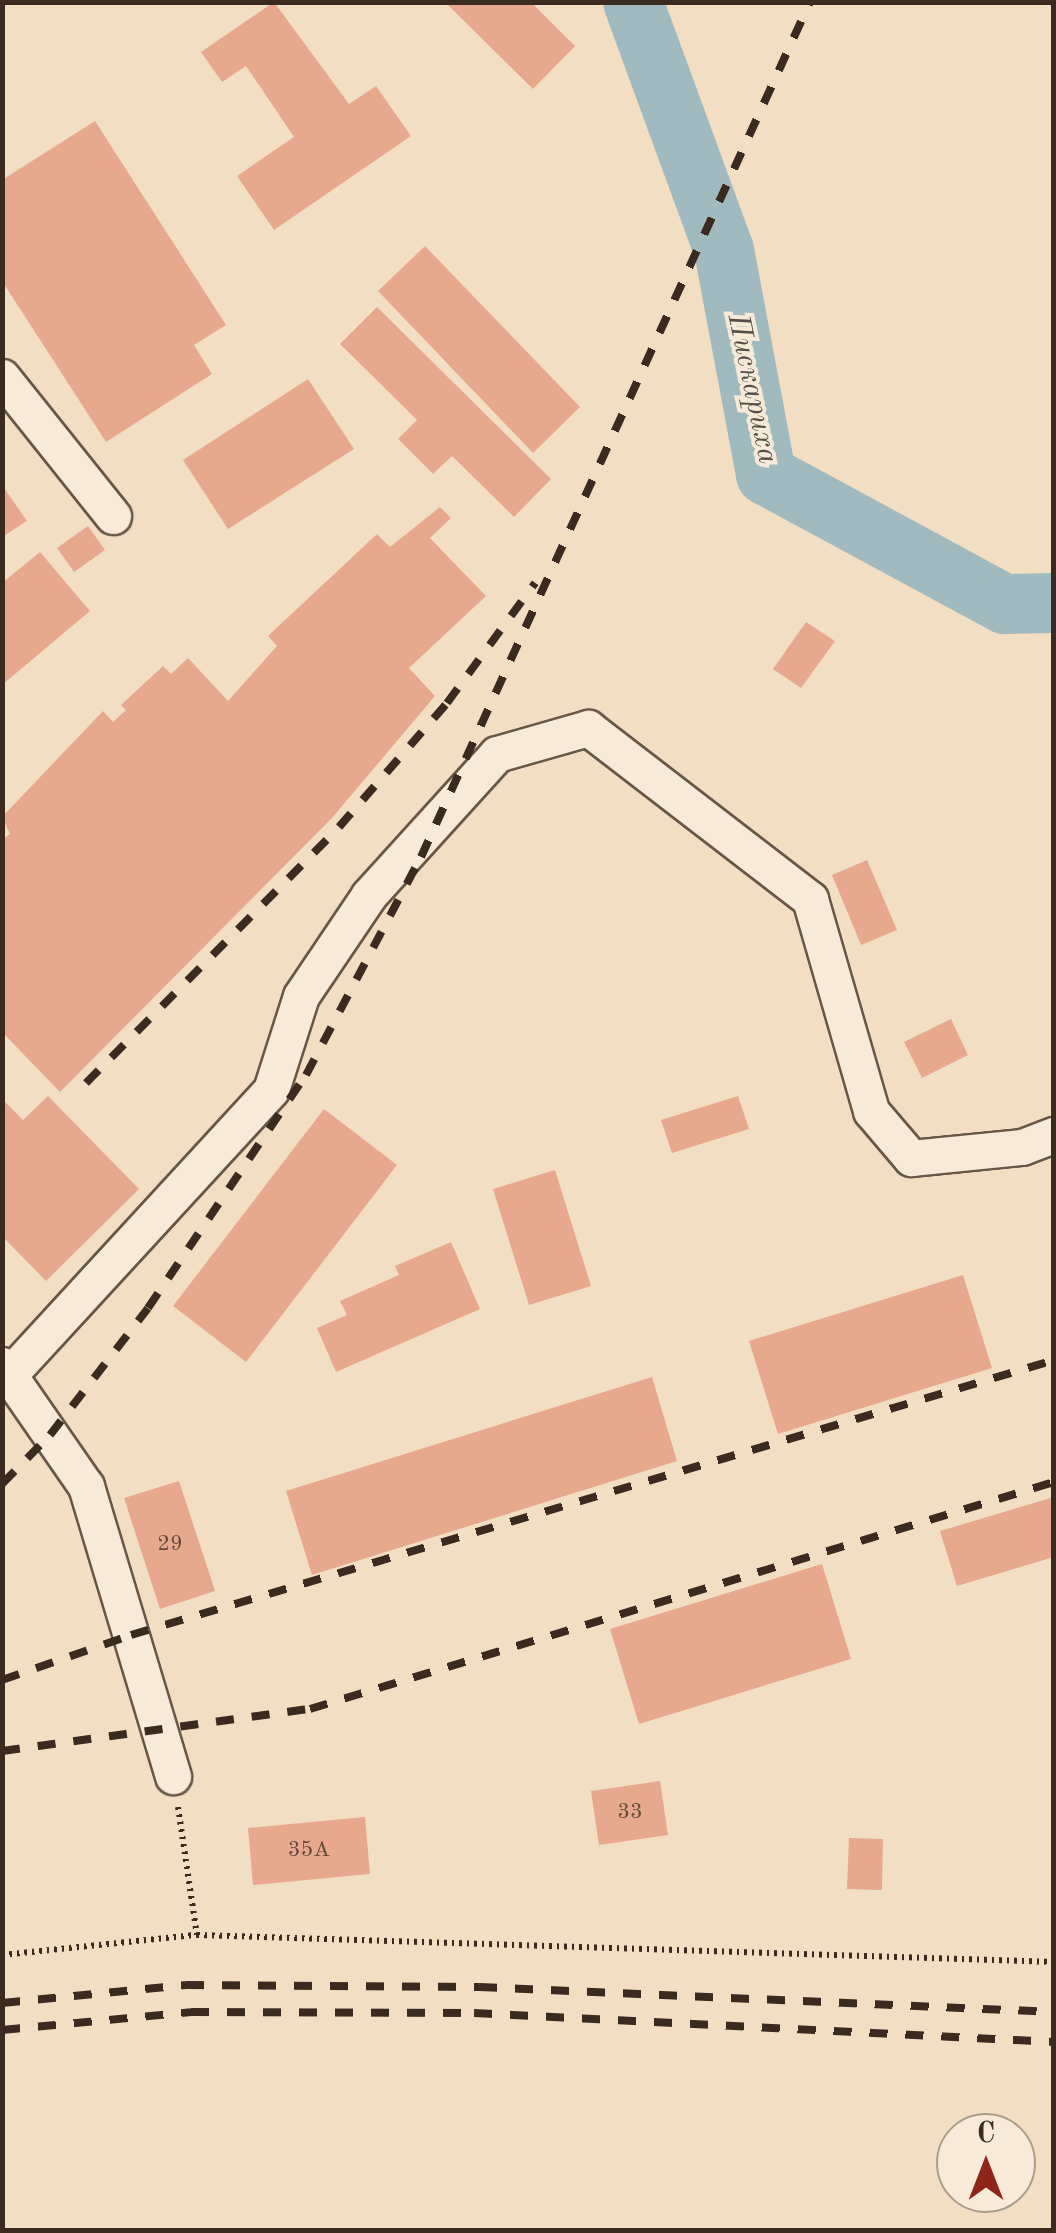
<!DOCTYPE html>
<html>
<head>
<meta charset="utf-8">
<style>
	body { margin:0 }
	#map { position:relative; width:1056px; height:2233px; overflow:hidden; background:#f2dfc3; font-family:"Old Standard TT",serif }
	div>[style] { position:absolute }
	.river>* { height:60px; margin:-30px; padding:0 30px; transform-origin:30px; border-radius:30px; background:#a0babf }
	.building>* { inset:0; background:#e7a88e }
	.path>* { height:6px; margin-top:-3px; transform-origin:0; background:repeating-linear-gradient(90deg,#3a2a1f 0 2.5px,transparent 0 7.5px) }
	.roads { filter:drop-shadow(2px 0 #685748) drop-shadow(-2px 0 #685748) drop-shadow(0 2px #685748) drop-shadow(0 -2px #685748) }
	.street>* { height:35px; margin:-17.5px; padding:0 17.5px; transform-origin:17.5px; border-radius:17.5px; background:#f7ead8 }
	.rail>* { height:8px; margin-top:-4px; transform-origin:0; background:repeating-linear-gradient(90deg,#3a2a1f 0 18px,transparent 0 36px) }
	span { translate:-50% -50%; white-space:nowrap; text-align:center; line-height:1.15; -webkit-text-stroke:8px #f7ead8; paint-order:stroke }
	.number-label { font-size:22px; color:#654a3b }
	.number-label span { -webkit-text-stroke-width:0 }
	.water-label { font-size:30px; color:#544e47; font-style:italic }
	.frame { position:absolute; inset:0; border:5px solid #3a2a1f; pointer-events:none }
	.north { position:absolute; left:936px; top:2113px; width:100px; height:100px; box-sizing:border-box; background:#f7ead8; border:2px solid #ab9d8e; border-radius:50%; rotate:0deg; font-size:28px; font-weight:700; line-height:40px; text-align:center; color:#3a2a1f }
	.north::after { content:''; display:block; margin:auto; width:35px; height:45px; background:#8f2418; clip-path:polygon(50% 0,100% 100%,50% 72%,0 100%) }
</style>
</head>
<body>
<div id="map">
	<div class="river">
		<i style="left:633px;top:2px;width:264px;rotate:69.9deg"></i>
		<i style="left:724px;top:250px;width:229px;rotate:79.4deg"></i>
		<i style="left:766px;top:475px;width:272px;rotate:28.4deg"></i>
		<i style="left:1005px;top:604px;width:49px;rotate:-1.2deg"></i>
	</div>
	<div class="building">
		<i style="clip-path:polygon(274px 2px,349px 104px,376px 86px,411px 136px,274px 230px,237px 176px,294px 137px,246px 66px,222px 82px,201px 52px)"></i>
		<i style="clip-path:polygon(445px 2px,531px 2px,575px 46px,533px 89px)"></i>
		<i style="clip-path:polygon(95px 121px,226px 325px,194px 345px,212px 374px,106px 442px,2px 281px,2px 180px)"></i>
		<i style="clip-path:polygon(425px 246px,580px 407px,533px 453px,378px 291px)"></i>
		<i style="clip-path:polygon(377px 307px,551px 479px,514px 517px,452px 456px,433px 474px,398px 439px,417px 420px,340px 344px)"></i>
		<i style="clip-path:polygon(308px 379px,354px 449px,228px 529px,183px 460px)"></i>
		<i style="clip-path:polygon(2px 485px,27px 521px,2px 537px)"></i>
		<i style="clip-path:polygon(440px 507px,451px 518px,430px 538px,486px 596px,409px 668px,435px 696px,332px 818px,60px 1092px,2px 1032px,2px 840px,10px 834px,2px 817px,103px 711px,113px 722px,126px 710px,121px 705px,163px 666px,171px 674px,188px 658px,228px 701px,277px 646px,268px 636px,377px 534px,390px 547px)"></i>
		<i style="clip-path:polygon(88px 526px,105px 550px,74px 572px,57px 548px)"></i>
		<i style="clip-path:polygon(40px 552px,90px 611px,2px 685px,2px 583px)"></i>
		<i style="clip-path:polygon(806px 622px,835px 641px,801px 688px,773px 669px)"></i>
		<i style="clip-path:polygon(867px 860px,897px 930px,861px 945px,832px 875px)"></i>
		<i style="clip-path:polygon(951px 1019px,968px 1055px,922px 1078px,904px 1042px)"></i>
		<i style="clip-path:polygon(48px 1096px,139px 1189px,46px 1281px,2px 1236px,2px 1099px,23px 1120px)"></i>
		<i style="clip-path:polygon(738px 1096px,749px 1129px,672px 1153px,661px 1120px)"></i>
		<i style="clip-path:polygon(324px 1109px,397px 1165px,246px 1362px,173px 1306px)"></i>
		<i style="clip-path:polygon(555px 1170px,591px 1286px,529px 1305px,493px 1189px)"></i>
		<i style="clip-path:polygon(451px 1242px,480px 1309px,336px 1372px,317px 1328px,347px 1315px,340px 1301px,399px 1275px,395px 1266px)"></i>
		<i style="clip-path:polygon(963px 1275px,992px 1368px,778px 1434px,749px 1341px)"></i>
		<i style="clip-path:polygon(652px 1377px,677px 1461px,312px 1575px,286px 1491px)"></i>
		<i style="clip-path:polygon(179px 1481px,215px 1591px,160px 1609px,124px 1498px)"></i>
		<i style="clip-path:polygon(1054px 1497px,1054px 1557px,957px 1586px,940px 1531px)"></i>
		<i style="clip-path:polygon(822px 1564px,851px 1659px,639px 1724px,610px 1629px)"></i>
		<i style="clip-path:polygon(660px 1781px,668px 1835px,599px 1845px,591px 1791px)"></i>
		<i style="clip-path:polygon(365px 1817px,370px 1874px,253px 1885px,248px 1828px)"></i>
		<i style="clip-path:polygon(849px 1838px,883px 1839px,882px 1890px,847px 1889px)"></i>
	</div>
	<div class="path">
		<i style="left:178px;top:1807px;width:129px;rotate:81.6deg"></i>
		<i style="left:2px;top:1955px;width:196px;rotate:-5.9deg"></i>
		<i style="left:197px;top:1935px;width:857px;rotate:1.8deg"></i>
	</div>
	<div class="roads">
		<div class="street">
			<i style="left:2px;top:377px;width:178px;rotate:51.4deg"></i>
			<i style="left:2px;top:1365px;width:12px;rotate:55deg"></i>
			<i style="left:9px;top:1375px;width:387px;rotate:-47.4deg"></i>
			<i style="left:271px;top:1090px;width:99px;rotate:-72.3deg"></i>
			<i style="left:301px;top:996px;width:122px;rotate:-56deg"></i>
			<i style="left:369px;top:895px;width:190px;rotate:-47.8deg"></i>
			<i style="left:497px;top:754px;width:95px;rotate:-15.9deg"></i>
			<i style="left:588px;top:728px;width:280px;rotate:37.6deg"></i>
			<i style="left:810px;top:899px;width:221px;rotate:73.9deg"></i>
			<i style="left:871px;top:1111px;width:62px;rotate:49.6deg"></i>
			<i style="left:911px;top:1158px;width:112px;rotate:-5.7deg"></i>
			<i style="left:1022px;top:1147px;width:34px;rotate:-21deg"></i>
			<i style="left:2px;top:1382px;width:10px;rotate:-45deg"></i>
			<i style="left:9px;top:1375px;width:135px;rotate:55.3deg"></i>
			<i style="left:86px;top:1486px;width:303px;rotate:73.3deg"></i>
		</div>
	</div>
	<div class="rail">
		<i style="left:86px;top:1083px;width:360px;rotate:-45.3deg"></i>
		<i style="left:339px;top:827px;width:164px;rotate:-48.9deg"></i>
		<i style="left:447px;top:703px;width:149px;rotate:-53.7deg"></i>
		<i style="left:2px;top:1484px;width:69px;rotate:-45.6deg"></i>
		<i style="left:50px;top:1435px;width:160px;rotate:-52.3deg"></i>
		<i style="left:148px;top:1308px;width:282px;rotate:-55.9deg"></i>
		<i style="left:306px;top:1075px;width:246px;rotate:-62.2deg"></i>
		<i style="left:421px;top:857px;width:939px;rotate:-65.54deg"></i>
		<i style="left:2px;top:1680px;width:137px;rotate:-19.2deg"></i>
		<i style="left:131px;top:1635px;width:963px;rotate:-16.59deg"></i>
		<i style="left:2px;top:1751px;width:311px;rotate:-7.8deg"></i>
		<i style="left:310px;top:1709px;width:778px;rotate:-16.97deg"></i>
		<i style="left:2px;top:2003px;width:185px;rotate:-5.6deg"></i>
		<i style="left:186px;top:1985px;width:293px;rotate:0.4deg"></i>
		<i style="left:479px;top:1987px;width:576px;rotate:2.49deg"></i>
		<i style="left:2px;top:2030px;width:190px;rotate:-5.4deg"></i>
		<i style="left:191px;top:2012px;width:283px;rotate:0.2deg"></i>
		<i style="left:474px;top:2013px;width:581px;rotate:2.86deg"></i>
	</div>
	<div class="number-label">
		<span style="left:170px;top:1545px">29</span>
		<span style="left:630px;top:1813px">33</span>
		<span style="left:309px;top:1851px">35А</span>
	</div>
	<div class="water-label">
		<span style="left:752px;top:389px;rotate:78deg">Пискариха</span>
	</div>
	<div class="frame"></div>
	<div class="north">С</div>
</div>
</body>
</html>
